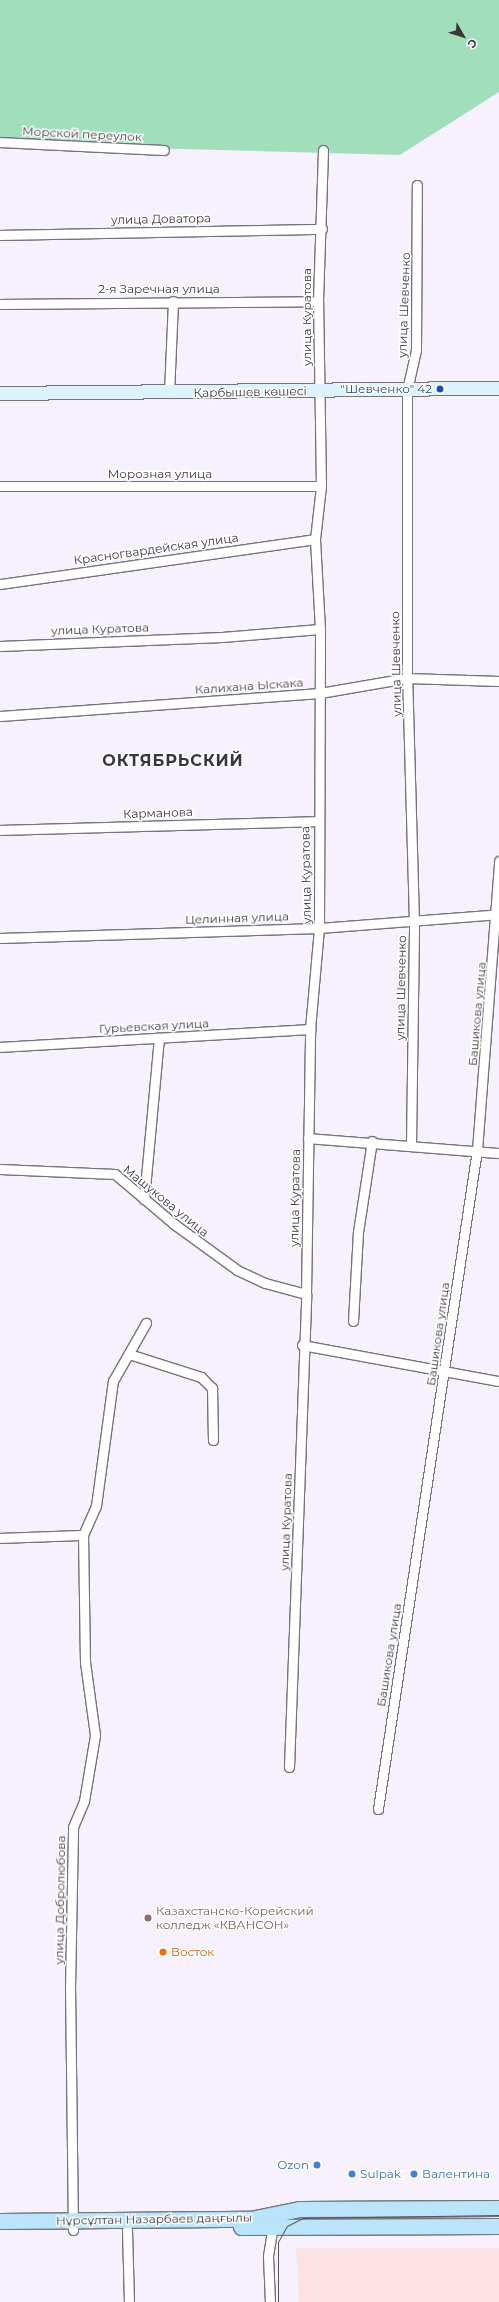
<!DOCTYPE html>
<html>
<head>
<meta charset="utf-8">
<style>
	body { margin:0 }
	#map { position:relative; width:499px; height:2302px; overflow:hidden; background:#f6f1fd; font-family:Montserrat,sans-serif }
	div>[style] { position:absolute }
	.industrial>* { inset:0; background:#fde2e4 }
	.green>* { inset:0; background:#a0debc }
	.roads { filter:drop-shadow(1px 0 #77727f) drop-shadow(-1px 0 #77727f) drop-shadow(0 1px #77727f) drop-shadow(0 -1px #77727f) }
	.minor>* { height:9px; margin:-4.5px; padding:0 4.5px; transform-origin:4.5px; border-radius:4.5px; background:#fff }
	.secondary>* { height:13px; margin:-6.5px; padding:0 6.5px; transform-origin:6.5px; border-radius:6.5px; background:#dcf2fc }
	.primary>* { height:15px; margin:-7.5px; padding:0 7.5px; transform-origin:7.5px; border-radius:7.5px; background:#b9e4f9 }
	.tram>* { height:1px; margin:-0.5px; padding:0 0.5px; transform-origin:0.5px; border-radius:0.5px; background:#55535a }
	.dots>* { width:11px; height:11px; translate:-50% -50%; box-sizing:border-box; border:2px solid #fff; border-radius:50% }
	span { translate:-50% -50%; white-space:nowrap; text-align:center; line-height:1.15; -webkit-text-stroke:3px #fff; paint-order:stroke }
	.street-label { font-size:12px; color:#39373d }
	.transit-label { font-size:12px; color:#164399 }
	.right { translate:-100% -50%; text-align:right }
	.education-label { font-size:12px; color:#785e54 }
	.left { translate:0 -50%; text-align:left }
	.food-label { font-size:12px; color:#c56008 }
	.shop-label { font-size:12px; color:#366cbe }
	.district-label { font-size:16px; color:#39373d; font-weight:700; letter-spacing:1px }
	.north { position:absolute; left:443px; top:16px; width:40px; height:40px; -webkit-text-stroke:3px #fff; paint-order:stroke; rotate:129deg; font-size:11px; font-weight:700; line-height:16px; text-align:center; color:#39373d }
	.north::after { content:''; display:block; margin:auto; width:14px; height:18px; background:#39373d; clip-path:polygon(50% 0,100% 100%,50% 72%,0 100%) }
</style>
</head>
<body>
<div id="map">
	<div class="industrial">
		<i style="clip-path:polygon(296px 2248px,499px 2248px,499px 2302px,299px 2302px)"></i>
	</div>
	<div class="green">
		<i style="clip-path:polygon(0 0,499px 0,499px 92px,400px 155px,0 144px)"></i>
	</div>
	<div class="roads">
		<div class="minor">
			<i style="left:0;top:142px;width:164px;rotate:2.8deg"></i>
			<i style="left:0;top:235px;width:322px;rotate:-1.1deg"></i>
			<i style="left:0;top:304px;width:318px;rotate:-0.5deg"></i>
			<i style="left:169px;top:393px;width:92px;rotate:-87.5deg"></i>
			<i style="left:0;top:486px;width:321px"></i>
			<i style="left:0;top:584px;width:318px;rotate:-8.1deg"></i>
			<i style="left:0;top:646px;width:222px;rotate:-2.3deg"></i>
			<i style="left:222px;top:637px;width:98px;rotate:-4.7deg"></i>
			<i style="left:0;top:716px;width:321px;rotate:-4.1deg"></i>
			<i style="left:320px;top:693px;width:88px;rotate:-9.8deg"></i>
			<i style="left:407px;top:678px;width:92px;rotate:1.9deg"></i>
			<i style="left:0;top:830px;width:317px;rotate:-1.6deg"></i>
			<i style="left:0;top:938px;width:319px;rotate:-1.8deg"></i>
			<i style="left:319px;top:928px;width:181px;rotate:-4.4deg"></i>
			<i style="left:0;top:1047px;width:311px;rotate:-3.3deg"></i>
			<i style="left:308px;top:1138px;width:192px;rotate:4.5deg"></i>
			<i style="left:411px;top:1145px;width:223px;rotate:-89.2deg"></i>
			<i style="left:414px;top:922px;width:244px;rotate:-91.6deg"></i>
			<i style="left:407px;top:678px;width:288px;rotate:-90deg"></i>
			<i style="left:407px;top:390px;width:41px;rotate:-77.3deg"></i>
			<i style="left:416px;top:350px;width:165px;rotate:-89.7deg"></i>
			<i style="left:0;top:1169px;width:115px;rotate:2.5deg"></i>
			<i style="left:115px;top:1174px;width:77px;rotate:40.3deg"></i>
			<i style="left:174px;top:1224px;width:78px;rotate:36.1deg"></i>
			<i style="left:237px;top:1270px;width:31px;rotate:25deg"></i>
			<i style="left:265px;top:1283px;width:42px;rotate:15deg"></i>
			<i style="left:144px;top:1199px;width:162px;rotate:-84.7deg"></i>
			<i style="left:353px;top:1321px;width:89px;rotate:-86.8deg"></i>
			<i style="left:358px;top:1232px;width:92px;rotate:-81.3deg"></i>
			<i style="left:302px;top:1345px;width:200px;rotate:10.4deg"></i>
			<i style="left:129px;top:1354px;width:76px;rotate:17.7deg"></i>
			<i style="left:201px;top:1377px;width:16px;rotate:45deg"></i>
			<i style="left:212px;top:1388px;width:52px;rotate:88.9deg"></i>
			<i style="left:0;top:1538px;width:83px;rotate:-2.1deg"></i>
			<i style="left:289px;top:1767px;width:473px;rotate:-87.9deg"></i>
			<i style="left:306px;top:1294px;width:265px;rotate:-89.1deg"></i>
			<i style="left:310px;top:1029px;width:101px;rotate:-84.9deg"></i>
			<i style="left:319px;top:928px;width:299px;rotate:-89.8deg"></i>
			<i style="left:320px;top:629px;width:90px;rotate:-93.2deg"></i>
			<i style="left:315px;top:539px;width:53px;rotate:-83.5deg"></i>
			<i style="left:321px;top:486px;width:185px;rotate:-90.9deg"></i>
			<i style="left:318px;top:301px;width:151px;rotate:-88.1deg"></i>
			<i style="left:378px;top:1809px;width:666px;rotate:-81.46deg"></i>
			<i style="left:477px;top:1150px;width:290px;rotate:-85.6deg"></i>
			<i style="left:73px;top:2230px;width:242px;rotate:-90.7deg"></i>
			<i style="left:70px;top:1988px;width:161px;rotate:-88.9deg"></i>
			<i style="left:73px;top:1827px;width:28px;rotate:-67deg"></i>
			<i style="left:84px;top:1801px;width:67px;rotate:-80.5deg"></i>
			<i style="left:95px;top:1735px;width:74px;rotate:-97.8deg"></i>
			<i style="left:85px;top:1662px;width:127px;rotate:-90.9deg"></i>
			<i style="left:83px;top:1535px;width:32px;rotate:-66deg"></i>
			<i style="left:96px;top:1506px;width:126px;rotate:-82.3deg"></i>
			<i style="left:113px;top:1381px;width:67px;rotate:-60.4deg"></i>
			<i style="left:127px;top:2230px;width:72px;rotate:88.4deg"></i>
			<i style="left:270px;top:2302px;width:46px;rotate:-92.5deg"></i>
			<i style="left:268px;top:2256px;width:32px;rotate:-81deg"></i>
		</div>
		<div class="secondary">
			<i style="left:0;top:393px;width:499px;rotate:-0.6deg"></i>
		</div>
		<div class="primary">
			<i style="left:0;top:2221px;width:250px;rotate:-0.5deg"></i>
			<i style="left:250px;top:2219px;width:50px;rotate:-11.5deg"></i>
			<i style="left:299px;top:2209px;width:200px;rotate:-0.3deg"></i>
			<i style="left:241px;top:2227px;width:258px;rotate:-0.2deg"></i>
		</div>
	</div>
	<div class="tram">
		<i style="left:278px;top:2302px;width:60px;rotate:-90deg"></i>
		<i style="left:278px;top:2242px;width:18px;rotate:-61deg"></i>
		<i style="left:287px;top:2226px;width:18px;rotate:-27deg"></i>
		<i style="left:303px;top:2218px;width:196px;rotate:-0.9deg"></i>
	</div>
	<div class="dots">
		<i style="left:440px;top:389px;background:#1a4fb4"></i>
		<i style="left:148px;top:1918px;background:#8d6e63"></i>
		<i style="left:163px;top:1952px;background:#e8710a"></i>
		<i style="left:317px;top:2165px;background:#3f7fe0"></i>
		<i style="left:352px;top:2174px;background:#3f7fe0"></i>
		<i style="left:414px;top:2174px;background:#3f7fe0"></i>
	</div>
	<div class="street-label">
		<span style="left:82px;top:134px;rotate:3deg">Морской переулок</span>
		<span style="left:161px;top:219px;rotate:-1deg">улица Доватора</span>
		<span style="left:159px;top:289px">2-я Заречная улица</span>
		<span style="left:404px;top:305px;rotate:-88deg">улица Шевченко</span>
		<span style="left:307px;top:317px;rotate:-90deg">улица Куратова</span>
		<span style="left:250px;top:392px;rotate:-1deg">Қарбышев көшесі</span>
		<span style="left:160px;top:474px">Морозная улица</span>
		<span style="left:156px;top:549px;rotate:-8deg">Красногвардейская улица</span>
		<span style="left:100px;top:629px;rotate:-2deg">улица Куратова</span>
		<span style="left:396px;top:664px;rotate:-91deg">улица Шевченко</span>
		<span style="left:249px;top:686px;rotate:-4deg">Калихана Ыскака</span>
		<span style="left:158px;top:813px;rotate:-2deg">Карманова</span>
		<span style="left:306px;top:875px;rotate:-91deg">улица Куратова</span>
		<span style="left:237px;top:918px;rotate:-2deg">Целинная улица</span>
		<span style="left:401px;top:988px;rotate:-89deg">улица Шевченко</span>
		<span style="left:477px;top:1014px;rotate:-85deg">Башикова улица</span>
		<span style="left:154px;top:1026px;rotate:-3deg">Гурьевская улица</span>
		<span style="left:295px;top:1198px;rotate:-89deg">улица Куратова</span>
		<span style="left:166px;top:1201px;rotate:39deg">Машукова улица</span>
		<span style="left:438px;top:1334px;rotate:-82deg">Башикова улица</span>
		<span style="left:286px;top:1522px;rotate:-88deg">улица Куратова</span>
		<span style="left:389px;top:1655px;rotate:-81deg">Башикова улица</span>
		<span style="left:60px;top:1900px;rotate:-89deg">улица Добролюбова</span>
		<span style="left:154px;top:2219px;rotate:-1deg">Нұрсұлтан Назарбаев даңғылы</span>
	</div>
	<div class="transit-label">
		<span class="right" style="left:432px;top:389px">"Шевченко" 42</span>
	</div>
	<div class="education-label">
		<span class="left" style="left:156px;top:1918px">Казахстанско-Корейский<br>колледж «КВАНСОН»</span>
	</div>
	<div class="food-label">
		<span class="left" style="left:171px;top:1952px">Восток</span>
	</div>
	<div class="shop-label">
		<span class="right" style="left:309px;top:2165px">Ozon</span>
		<span class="left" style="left:360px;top:2174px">Sulpak</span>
		<span class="left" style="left:422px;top:2174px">Валентина</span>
	</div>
	<div class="district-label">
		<span style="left:173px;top:761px">ОКТЯБРЬСКИЙ</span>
	</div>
	<div class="north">С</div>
</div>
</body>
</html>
